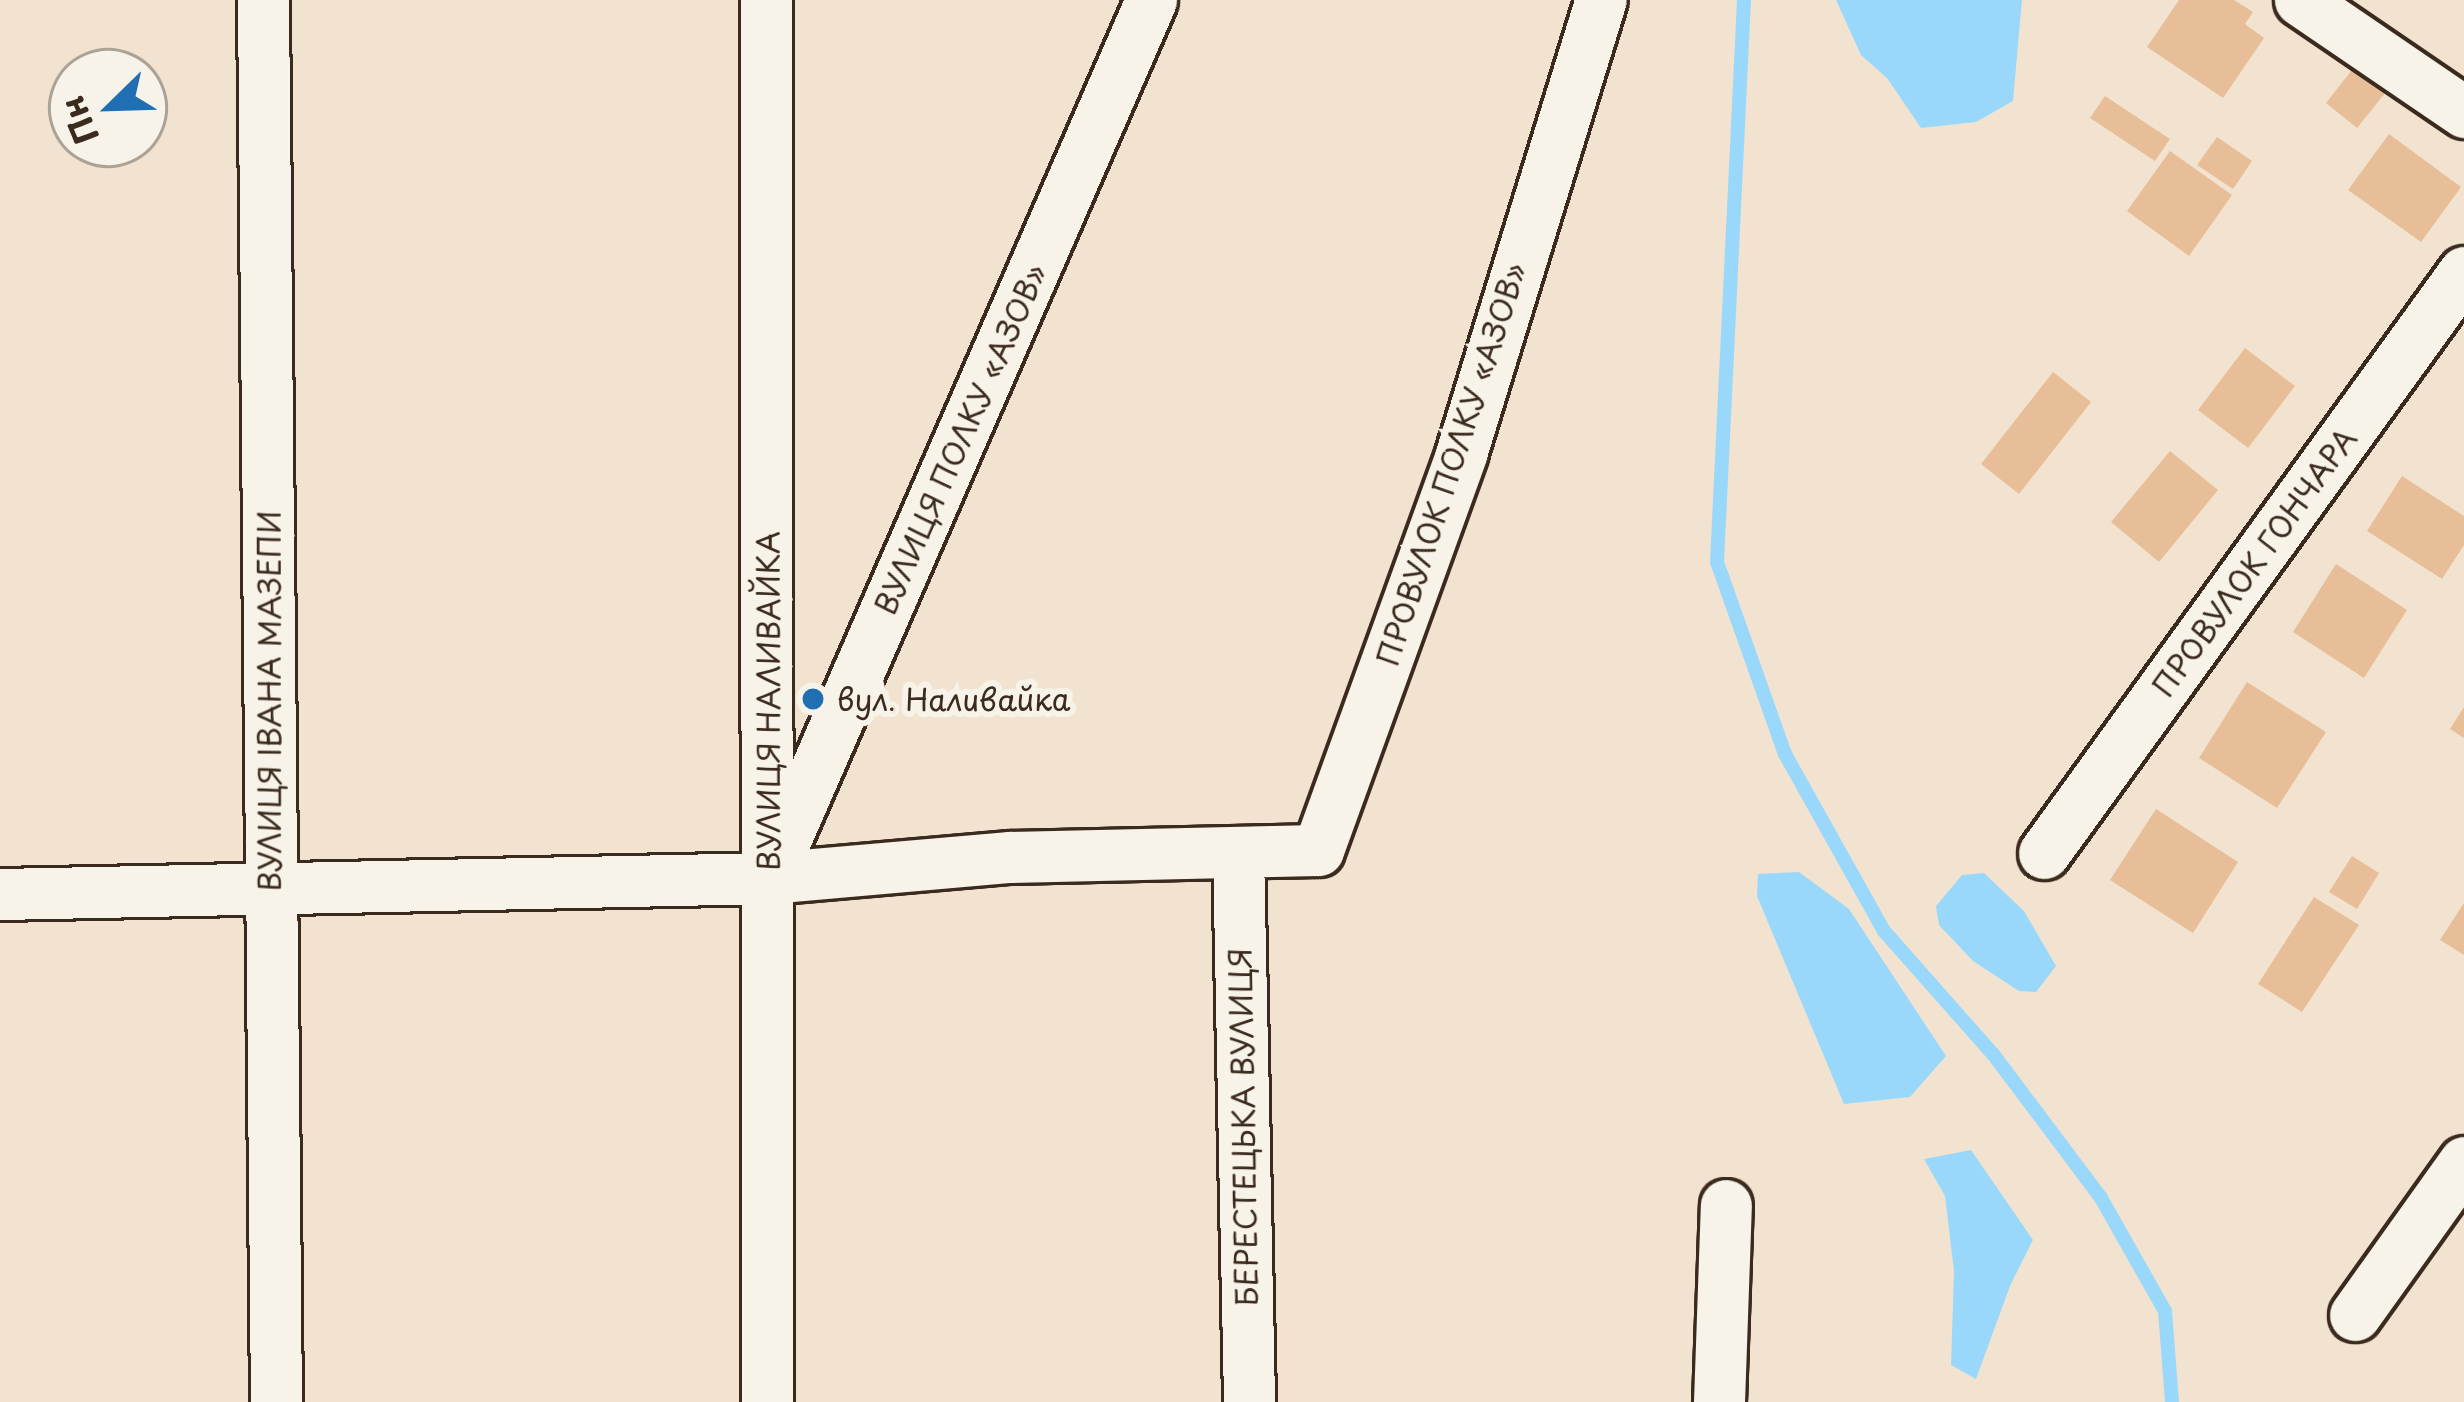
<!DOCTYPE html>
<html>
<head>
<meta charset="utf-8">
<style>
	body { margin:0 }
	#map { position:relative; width:2464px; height:1402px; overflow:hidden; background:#f2e3d0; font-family:"Playpen Sans",sans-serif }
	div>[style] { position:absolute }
	.water>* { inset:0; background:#9ad8fb }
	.stream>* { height:14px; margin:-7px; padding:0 7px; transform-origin:7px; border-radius:7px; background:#9ad8fb }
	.building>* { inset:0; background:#e7be97 }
	.roads { filter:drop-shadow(3px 0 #3b2a1e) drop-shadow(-3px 0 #3b2a1e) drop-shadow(0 3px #3b2a1e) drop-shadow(0 -3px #3b2a1e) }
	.street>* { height:51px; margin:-25.5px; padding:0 25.5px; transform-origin:25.5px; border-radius:25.5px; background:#f7f3e8 }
	.dots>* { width:33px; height:33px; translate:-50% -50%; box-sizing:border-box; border:6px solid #f7f3e8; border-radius:50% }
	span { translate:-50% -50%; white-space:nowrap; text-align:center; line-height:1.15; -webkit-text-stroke:12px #f7f3e8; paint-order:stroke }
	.street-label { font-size:30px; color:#3b2a1e }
	.poi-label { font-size:30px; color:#3b2a1e }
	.left { translate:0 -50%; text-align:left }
	.north { position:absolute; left:48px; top:48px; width:120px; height:120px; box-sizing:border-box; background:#f7f3e8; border:3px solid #aca397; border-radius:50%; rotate:247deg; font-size:33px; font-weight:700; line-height:48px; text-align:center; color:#3b2a1e }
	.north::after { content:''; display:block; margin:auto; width:42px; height:54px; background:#1f6fb2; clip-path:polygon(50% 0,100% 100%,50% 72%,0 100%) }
</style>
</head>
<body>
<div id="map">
	<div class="water">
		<i style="clip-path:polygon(1836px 0,2022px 0,2013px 101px,1976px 122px,1921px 128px,1887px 78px,1861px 55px)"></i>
		<i style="clip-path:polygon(1799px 872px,1849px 909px,1946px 1056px,1910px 1097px,1844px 1104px,1757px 896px,1758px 874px)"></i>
		<i style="clip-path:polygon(1984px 873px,2024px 911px,2056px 966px,2036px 992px,2019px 991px,1973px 961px,1939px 925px,1936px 906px,1962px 875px)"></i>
		<i style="clip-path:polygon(1971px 1150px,2033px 1240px,2010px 1286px,1976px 1379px,1951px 1365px,1954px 1271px,1945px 1196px,1924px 1159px)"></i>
	</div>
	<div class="stream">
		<i style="left:1744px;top:0;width:563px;rotate:92.75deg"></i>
		<i style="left:1717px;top:562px;width:204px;rotate:70.5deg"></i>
		<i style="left:1785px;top:754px;width:203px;rotate:60.8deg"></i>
		<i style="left:1884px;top:931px;width:164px;rotate:48.5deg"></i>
		<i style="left:1993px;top:1054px;width:180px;rotate:53.1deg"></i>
		<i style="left:2101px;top:1198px;width:130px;rotate:60.5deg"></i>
		<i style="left:2165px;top:1311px;width:91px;rotate:85.6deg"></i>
	</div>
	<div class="building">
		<i style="clip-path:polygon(2179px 0,2234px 0,2253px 12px,2245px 24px,2264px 38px,2223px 98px,2147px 47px)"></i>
		<i style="clip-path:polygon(2355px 66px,2386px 92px,2357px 128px,2326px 103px)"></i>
		<i style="clip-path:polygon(2105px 96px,2170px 139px,2155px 161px,2090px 118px)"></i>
		<i style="clip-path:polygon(2389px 134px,2461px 187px,2421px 242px,2348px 190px)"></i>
		<i style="clip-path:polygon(2217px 137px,2252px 161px,2233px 189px,2197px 165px)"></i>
		<i style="clip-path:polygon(2170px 151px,2232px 195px,2189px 256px,2127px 211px)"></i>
		<i style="clip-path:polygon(2245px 348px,2295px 386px,2248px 448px,2198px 410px)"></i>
		<i style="clip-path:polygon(2053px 372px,2091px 402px,2019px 494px,1981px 464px)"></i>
		<i style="clip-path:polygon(2170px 451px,2218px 490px,2159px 562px,2111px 522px)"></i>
		<i style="clip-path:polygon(2402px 476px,2464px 516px,2464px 545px,2442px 579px,2367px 531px)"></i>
		<i style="clip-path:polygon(2336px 564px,2407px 610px,2364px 678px,2293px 632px)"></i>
		<i style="clip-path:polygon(2247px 682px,2326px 732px,2277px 808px,2199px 758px)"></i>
		<i style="clip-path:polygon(2464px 707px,2464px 738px,2450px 729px)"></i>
		<i style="clip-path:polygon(2156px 809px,2238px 862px,2193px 933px,2110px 880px)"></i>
		<i style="clip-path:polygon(2352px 856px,2379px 873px,2357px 909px,2329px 892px)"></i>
		<i style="clip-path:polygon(2314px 897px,2359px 925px,2302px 1012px,2258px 984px)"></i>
		<i style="clip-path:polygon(2464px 903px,2464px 955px,2440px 940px)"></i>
	</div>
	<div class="roads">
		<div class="street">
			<i style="left:263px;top:0;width:1402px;rotate:89.47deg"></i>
			<i style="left:766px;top:0;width:1402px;rotate:89.96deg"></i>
			<i style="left:2300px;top:0;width:199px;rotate:34.3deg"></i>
			<i style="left:1238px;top:852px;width:550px;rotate:88.85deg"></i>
			<i style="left:2044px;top:853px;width:717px;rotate:-54.14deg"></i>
			<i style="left:776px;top:861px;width:939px;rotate:-66.46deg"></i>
			<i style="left:0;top:894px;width:768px;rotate:-1.19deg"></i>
			<i style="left:768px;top:878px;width:243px;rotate:-5deg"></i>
			<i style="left:1010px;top:857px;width:308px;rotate:-1.3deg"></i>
			<i style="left:1318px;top:850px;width:421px;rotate:-70.1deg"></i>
			<i style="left:1461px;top:454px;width:475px;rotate:-72.9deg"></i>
			<i style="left:2355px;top:1315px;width:188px;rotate:-54.5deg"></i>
			<i style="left:1719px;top:1402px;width:197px;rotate:-88deg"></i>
		</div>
	</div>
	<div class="dots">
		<i style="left:813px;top:699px;background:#1f6fb2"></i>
	</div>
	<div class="street-label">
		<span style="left:960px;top:439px;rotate:-66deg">ВУЛИЦЯ ПОЛКУ «АЗОВ»</span>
		<span style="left:1451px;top:464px;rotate:-72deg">ПРОВУЛОК ПОЛКУ «АЗОВ»</span>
		<span style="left:2254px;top:562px;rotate:-54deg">ПРОВУЛОК ГОНЧАРА</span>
		<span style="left:269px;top:701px;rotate:-90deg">ВУЛИЦЯ ІВАНА МАЗЕПИ</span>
		<span style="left:768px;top:701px;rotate:-90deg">ВУЛИЦЯ НАЛИВАЙКА</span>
		<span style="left:1243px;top:1127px;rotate:-91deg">БЕРЕСТЕЦЬКА ВУЛИЦЯ</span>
	</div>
	<div class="poi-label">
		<span class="left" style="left:837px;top:699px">вул. Наливайка</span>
	</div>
	<div class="north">Пн</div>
</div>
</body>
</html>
